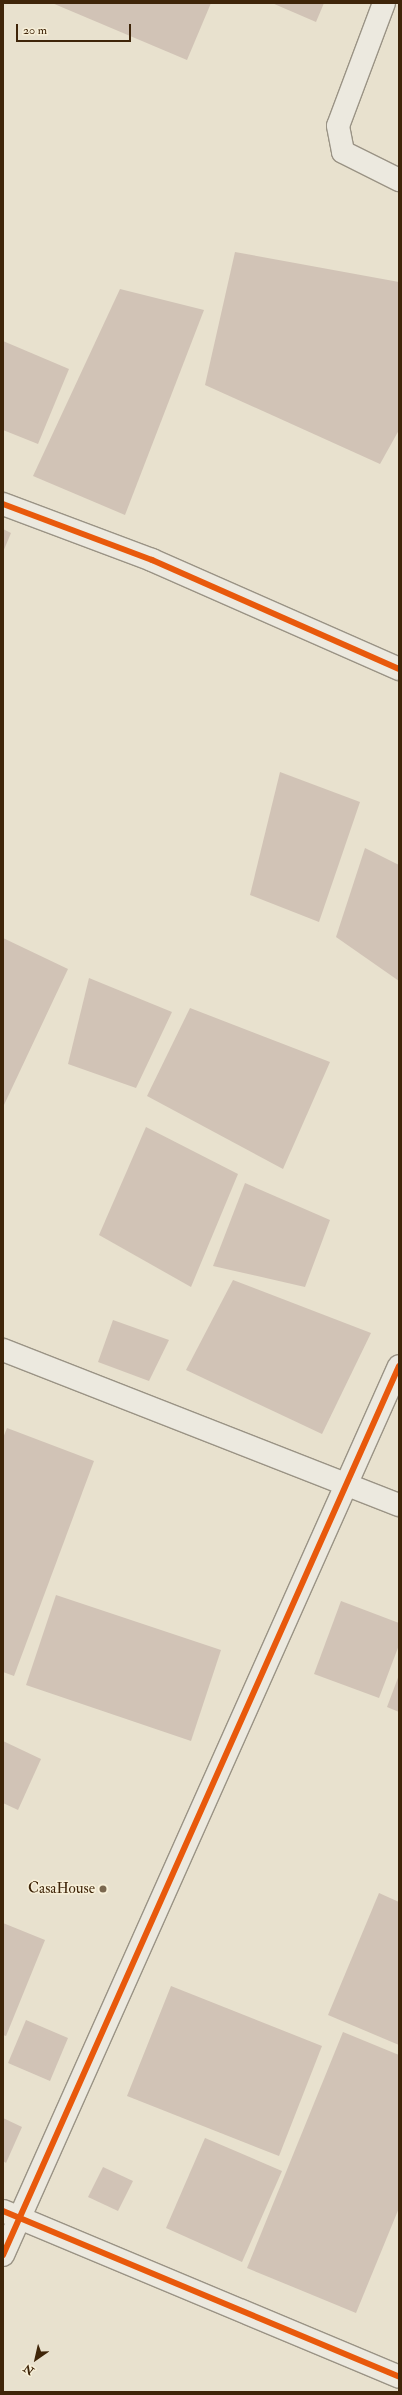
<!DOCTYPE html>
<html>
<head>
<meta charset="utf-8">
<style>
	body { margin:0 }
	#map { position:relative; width:402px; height:2395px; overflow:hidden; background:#e8e1ce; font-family:"IM FELL Double Pica",serif }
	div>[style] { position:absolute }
	.building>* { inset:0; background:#d1c3b6 }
	.roads { filter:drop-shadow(1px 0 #9a9385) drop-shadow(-1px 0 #9a9385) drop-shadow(0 1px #9a9385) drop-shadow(0 -1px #9a9385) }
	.minor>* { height:22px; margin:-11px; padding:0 11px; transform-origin:11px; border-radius:11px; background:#ece9df }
	.cycleway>* { height:6px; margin:-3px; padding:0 3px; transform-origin:3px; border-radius:3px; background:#e8590c }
	.dots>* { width:11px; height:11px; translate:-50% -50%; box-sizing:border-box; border:2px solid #f7efd8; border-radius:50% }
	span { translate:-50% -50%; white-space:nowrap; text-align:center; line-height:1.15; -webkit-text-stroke:3px #f7efd8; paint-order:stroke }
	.poi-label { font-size:15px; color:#3f2509 }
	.right { translate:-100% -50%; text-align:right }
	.frame { position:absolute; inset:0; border:4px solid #3f2509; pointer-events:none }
	.north { position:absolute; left:16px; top:2339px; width:40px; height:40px; -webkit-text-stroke:3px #f7efd8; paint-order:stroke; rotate:214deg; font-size:11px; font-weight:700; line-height:16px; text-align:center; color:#3f2509 }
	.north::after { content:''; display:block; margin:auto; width:14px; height:18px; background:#3f2509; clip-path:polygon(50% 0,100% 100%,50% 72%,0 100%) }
	.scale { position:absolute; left:16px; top:24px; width:115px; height:18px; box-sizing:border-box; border:2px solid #3f2509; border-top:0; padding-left:5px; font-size:12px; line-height:14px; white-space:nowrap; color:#3f2509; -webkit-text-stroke:3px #f7efd8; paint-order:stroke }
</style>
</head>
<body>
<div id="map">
	<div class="building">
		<i style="clip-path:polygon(52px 3px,211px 3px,187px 60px)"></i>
		<i style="clip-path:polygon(272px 3px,324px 3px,316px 22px)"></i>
		<i style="clip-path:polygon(235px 252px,399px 282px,399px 430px,380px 464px,205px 385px)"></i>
		<i style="clip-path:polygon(120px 289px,204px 310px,125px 515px,33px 476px)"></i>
		<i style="clip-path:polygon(3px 341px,69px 369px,38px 444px,3px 430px)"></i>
		<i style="clip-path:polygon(3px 529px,11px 533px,3px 552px)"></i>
		<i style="clip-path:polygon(280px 772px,360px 802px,319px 922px,250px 895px)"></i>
		<i style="clip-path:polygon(365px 848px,399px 865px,399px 981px,336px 937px)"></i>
		<i style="clip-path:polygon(3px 938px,68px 969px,3px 1107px)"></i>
		<i style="clip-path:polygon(89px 978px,172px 1012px,136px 1088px,68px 1064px)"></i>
		<i style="clip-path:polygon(190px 1008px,330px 1062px,283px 1169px,147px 1096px)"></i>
		<i style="clip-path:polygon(146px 1127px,238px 1174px,191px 1287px,99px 1235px)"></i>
		<i style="clip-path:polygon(245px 1183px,330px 1220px,305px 1287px,213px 1266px)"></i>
		<i style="clip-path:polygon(233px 1280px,371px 1333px,322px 1434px,186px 1370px)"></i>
		<i style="clip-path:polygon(113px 1320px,169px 1340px,149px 1381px,98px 1362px)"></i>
		<i style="clip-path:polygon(7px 1428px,94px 1461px,14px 1676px,3px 1672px,3px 1438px)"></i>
		<i style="clip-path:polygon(56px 1595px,221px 1650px,191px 1741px,26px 1685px)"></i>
		<i style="clip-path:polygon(341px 1601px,399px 1623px,399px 1645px,379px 1698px,314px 1674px)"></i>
		<i style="clip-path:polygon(399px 1675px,399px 1712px,387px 1707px)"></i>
		<i style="clip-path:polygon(3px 1741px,41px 1759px,18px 1810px,3px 1803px)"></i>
		<i style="clip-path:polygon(379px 1893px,399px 1902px,399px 2045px,328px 2015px)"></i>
		<i style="clip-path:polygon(3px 1923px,45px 1940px,6px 2036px,3px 2035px)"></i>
		<i style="clip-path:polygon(171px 1986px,322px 2046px,279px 2156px,127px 2096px)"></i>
		<i style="clip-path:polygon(26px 2020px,68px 2038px,50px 2081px,8px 2063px)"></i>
		<i style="clip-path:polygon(343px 2032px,399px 2055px,399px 2208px,356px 2313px,247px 2268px)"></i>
		<i style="clip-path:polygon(3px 2118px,22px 2127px,6px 2163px,3px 2161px)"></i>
		<i style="clip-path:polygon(205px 2138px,282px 2171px,242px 2262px,166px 2228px)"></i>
		<i style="clip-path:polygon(103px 2167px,133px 2181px,118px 2211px,88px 2197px)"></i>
	</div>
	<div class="roads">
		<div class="minor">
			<i style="left:384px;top:3px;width:131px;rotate:110.5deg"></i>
			<i style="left:338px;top:126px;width:26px;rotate:79deg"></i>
			<i style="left:343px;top:152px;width:63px;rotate:26.6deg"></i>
			<i style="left:3px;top:504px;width:159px;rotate:20.6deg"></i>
			<i style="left:152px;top:560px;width:270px;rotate:23.8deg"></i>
			<i style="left:3px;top:1350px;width:425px;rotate:21.4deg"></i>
			<i style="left:3px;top:2211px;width:429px;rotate:22.7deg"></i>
			<i style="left:3px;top:2255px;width:973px;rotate:-65.99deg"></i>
		</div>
	</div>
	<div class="cycleway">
		<i style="left:3px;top:504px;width:159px;rotate:20.6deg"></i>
		<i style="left:152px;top:560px;width:270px;rotate:23.8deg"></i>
		<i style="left:3px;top:2211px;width:429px;rotate:22.7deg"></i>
		<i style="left:3px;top:2255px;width:973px;rotate:-65.99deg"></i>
	</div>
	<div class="dots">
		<i style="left:103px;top:1889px;background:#7a674e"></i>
	</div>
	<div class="poi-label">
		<span class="right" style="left:95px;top:1889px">CasaHouse</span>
	</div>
	<div class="frame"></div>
	<div class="north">N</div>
	<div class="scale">20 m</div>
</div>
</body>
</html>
